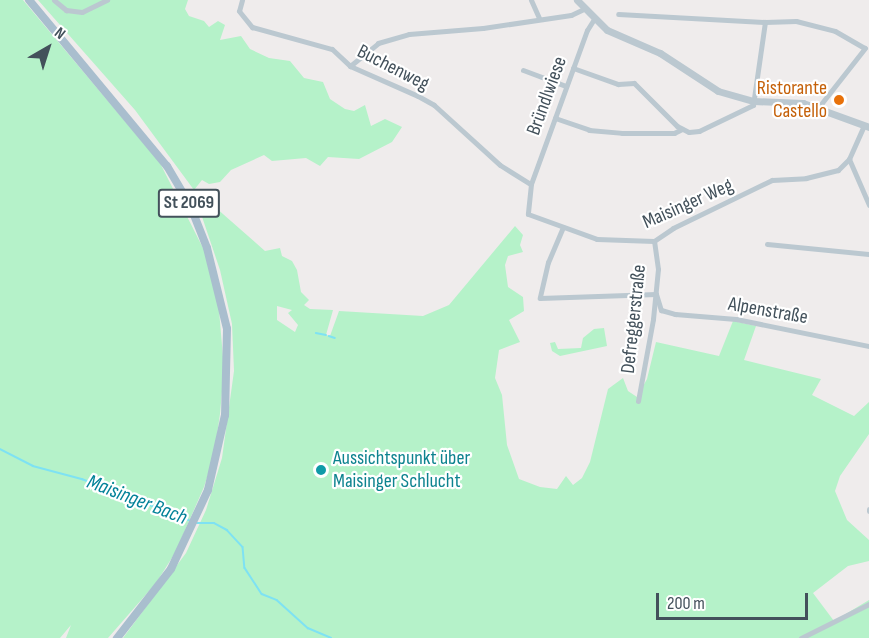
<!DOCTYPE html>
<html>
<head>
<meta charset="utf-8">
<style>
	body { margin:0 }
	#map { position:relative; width:869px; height:638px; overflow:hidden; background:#efecec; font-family:"Sofia Sans Condensed",sans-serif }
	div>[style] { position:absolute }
	.green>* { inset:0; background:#b5f2c9 }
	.stream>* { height:1.5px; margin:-0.75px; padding:0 0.75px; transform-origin:0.75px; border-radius:0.75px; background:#7ee2f3 }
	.minor>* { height:5px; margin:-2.5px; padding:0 2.5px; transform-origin:2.5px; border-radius:2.5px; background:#bbc8d0 }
	.tertiary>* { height:7px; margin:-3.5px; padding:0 3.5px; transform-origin:3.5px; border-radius:3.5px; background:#bbc8d0 }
	.primary>* { height:8px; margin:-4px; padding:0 4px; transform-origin:4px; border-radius:4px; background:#a9bece }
	.dots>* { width:16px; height:16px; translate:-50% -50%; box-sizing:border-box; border:3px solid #fff; border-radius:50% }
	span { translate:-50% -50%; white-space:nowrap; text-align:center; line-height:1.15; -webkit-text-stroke:4.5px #fff; paint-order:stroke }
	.shield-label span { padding:2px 4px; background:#fff; border:2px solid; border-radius:4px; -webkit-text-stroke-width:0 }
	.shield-label { font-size:18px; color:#43515b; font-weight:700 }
	.street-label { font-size:20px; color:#43515b }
	.food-label { font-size:20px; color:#c56008 }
	.right { translate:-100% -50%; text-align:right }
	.culture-label { font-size:20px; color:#0d838f }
	.left { translate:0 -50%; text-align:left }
	.water-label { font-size:21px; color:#038299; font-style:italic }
	.north { position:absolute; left:18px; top:18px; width:60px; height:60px; -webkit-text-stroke:4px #fff; paint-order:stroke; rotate:39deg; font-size:16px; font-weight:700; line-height:24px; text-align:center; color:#43515b }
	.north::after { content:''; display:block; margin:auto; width:21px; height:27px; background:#43515b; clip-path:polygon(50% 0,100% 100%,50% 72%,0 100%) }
	.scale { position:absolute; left:656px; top:593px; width:152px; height:27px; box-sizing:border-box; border:3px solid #43515b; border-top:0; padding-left:8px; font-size:18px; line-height:21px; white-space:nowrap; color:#43515b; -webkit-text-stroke:4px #fff; paint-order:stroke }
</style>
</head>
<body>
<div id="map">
	<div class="green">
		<i style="clip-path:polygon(0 0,23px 0,160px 163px,206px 254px,219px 310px,224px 369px,220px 414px,214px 455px,204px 487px,175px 553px,156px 583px,108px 638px,66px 638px,71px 625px,60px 638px,0 638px)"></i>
		<i style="clip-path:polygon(38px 0,188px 0,185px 9px,189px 16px,204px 21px,209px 27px,218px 21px,225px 25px,220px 40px,241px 36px,250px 49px,269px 58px,290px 61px,304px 78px,323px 82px,330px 99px,345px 109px,354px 111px,365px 105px,371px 126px,385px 119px,402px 127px,392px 142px,359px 159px,328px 157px,320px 166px,306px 158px,272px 161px,264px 155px,231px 170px,220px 182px,209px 184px,202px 180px,194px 190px,135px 110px)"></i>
		<i style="clip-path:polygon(evenodd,196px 199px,207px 200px,265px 251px,280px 248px,282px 256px,292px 261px,297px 270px,301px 292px,309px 300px,304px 305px,310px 309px,333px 310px,326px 335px,330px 336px,339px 311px,423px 316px,449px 305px,515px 226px,523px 235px,520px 245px,523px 252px,508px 256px,505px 265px,508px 287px,523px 297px,524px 311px,509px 320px,520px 342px,499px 350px,495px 378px,502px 395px,507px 445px,519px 479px,540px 487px,557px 489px,566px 476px,573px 485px,582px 478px,590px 462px,608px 389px,623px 378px,628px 391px,637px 397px,647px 379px,656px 342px,719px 356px,733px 321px,756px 326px,744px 360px,821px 379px,812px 395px,854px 416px,869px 402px,869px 434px,840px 476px,835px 491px,847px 520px,869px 540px,869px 561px,848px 566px,813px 593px,834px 621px,869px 600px,869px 638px,123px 638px,186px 553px,206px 510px,222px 458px,234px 371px,232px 324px,220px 270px,196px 199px,277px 306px,292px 310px,288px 313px,298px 325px,295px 332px,277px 320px,277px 306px)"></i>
		<i style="clip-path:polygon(604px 328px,607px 346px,560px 356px,552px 351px,550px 343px,555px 342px,558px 349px,581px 348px,583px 338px,594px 329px)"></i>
	</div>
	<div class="stream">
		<i style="left:316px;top:333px;width:10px;rotate:11deg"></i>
		<i style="left:329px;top:336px;width:6px;rotate:18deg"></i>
		<i style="left:0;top:449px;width:37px;rotate:27deg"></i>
		<i style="left:33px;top:466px;width:51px;rotate:14.9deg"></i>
		<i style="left:82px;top:479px;width:115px;rotate:21deg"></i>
		<i style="left:197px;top:523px;width:17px"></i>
		<i style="left:214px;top:523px;width:15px;rotate:28deg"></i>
		<i style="left:227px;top:530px;width:23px;rotate:47deg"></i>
		<i style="left:243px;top:547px;width:21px;rotate:85deg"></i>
		<i style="left:245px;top:568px;width:31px;rotate:57deg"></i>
		<i style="left:262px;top:594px;width:16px;rotate:22deg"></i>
		<i style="left:277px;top:600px;width:42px;rotate:42.1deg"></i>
		<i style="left:308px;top:628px;width:25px;rotate:23deg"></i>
	</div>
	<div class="minor">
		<i style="left:54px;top:0;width:16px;rotate:40deg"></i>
		<i style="left:66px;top:10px;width:16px;rotate:7deg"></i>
		<i style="left:82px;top:12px;width:28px;rotate:-26deg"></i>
		<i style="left:242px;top:0;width:11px;rotate:105deg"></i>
		<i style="left:239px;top:11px;width:21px;rotate:51deg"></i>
		<i style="left:252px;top:27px;width:83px;rotate:15.4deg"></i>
		<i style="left:332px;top:49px;width:25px;rotate:43deg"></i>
		<i style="left:350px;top:66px;width:74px;rotate:23.8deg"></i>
		<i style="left:418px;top:96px;width:18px;rotate:29deg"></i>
		<i style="left:434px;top:105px;width:89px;rotate:42.3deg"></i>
		<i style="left:500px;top:165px;width:36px;rotate:32deg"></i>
		<i style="left:531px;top:0;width:20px;rotate:66deg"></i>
		<i style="left:594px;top:19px;width:13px;rotate:122deg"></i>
		<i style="left:587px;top:30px;width:164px;rotate:110deg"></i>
		<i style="left:531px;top:184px;width:30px;rotate:96deg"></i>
		<i style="left:528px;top:214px;width:73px;rotate:19.9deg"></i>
		<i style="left:597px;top:239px;width:57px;rotate:2deg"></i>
		<i style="left:654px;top:241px;width:23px;rotate:-34deg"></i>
		<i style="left:673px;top:228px;width:110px;rotate:-25.9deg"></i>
		<i style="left:772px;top:180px;width:34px;rotate:-3deg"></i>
		<i style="left:806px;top:178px;width:33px;rotate:-14deg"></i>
		<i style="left:838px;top:170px;width:16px;rotate:-45deg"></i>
		<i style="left:849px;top:159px;width:36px;rotate:-66deg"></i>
		<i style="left:765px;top:22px;width:31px;rotate:-2deg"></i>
		<i style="left:796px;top:21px;width:40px;rotate:14.4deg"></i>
		<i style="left:835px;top:31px;width:34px;rotate:30deg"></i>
		<i style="left:865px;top:48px;width:76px;rotate:128.1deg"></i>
		<i style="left:350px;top:66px;width:36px;rotate:-39deg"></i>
		<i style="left:378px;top:43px;width:32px;rotate:-16deg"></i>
		<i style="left:409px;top:34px;width:74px;rotate:-4.6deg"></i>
		<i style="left:483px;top:28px;width:89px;rotate:-8.4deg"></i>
		<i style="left:571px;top:15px;width:14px;rotate:-25deg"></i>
		<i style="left:573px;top:68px;width:48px;rotate:19.6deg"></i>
		<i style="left:618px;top:84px;width:16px;rotate:-4deg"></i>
		<i style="left:634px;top:83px;width:61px;rotate:45deg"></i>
		<i style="left:677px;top:126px;width:13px;rotate:27deg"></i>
		<i style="left:689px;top:132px;width:10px;rotate:-6deg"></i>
		<i style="left:699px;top:131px;width:60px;rotate:-25.7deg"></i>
		<i style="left:753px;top:105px;width:84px;rotate:-81.8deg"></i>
		<i style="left:765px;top:22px;width:147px;rotate:-176.9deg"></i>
		<i style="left:523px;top:70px;width:46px;rotate:20.4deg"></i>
		<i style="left:555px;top:118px;width:36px;rotate:19deg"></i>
		<i style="left:589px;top:130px;width:33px;rotate:5deg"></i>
		<i style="left:622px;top:133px;width:52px"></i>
		<i style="left:674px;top:133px;width:9px;rotate:-27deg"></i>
		<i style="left:849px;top:159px;width:50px;rotate:66.5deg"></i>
		<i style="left:563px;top:227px;width:38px;rotate:113deg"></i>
		<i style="left:548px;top:262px;width:37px;rotate:103deg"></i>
		<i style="left:540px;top:298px;width:116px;rotate:-2deg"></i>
		<i style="left:656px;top:294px;width:17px;rotate:73deg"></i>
		<i style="left:661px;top:310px;width:15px;rotate:16deg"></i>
		<i style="left:675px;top:314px;width:61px;rotate:4.7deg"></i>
		<i style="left:736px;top:319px;width:136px;rotate:11.5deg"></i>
		<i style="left:767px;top:244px;width:102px;rotate:5.6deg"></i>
		<i style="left:638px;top:401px;width:83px;rotate:-79.6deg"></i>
		<i style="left:653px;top:319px;width:50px;rotate:-84.3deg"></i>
		<i style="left:658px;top:269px;width:28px;rotate:-98deg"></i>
		<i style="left:869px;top:509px;width:2px;rotate:90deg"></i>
		<i style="left:801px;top:638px;width:76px;rotate:-26.6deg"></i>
	</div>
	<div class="tertiary">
		<i style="left:577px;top:0;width:42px;rotate:45deg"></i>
		<i style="left:607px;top:30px;width:58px;rotate:23.5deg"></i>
		<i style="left:660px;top:53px;width:69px;rotate:33.2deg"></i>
		<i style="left:718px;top:91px;width:37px;rotate:16deg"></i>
		<i style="left:754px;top:101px;width:49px;rotate:2.3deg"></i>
		<i style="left:803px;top:103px;width:70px;rotate:20deg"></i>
	</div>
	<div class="primary">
		<i style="left:29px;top:0;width:216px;rotate:50.3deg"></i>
		<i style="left:167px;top:166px;width:45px;rotate:59.5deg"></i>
		<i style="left:190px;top:205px;width:46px;rotate:68.4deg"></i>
		<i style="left:207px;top:248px;width:83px;rotate:76.1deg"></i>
		<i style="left:227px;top:329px;width:86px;rotate:91.3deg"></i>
		<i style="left:225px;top:415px;width:77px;rotate:102.8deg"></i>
		<i style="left:208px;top:490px;width:87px;rotate:115.1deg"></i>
		<i style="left:171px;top:569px;width:88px;rotate:128deg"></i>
	</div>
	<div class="dots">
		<i style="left:839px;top:100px;background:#e8710a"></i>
		<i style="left:321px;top:470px;background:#0f9aa8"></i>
	</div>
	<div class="shield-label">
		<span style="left:189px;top:203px">St 2069</span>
	</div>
	<div class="street-label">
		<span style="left:393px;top:68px;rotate:27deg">Buchenweg</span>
		<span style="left:547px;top:96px;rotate:-70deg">Bründlwiese</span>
		<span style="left:688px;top:204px;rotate:-24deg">Maisinger Weg</span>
		<span style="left:768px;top:311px;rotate:10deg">Alpenstraße</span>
		<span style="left:634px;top:319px;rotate:-84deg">Defreggerstraße</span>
	</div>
	<div class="food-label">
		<span class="right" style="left:827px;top:100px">Ristorante<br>Castello</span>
	</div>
	<div class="culture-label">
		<span class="left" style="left:333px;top:470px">Aussichtspunkt über<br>Maisinger Schlucht</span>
	</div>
	<div class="water-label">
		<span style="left:137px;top:500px;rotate:21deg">Maisinger Bach</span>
	</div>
	<div class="north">N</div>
	<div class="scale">200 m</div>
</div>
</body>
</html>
